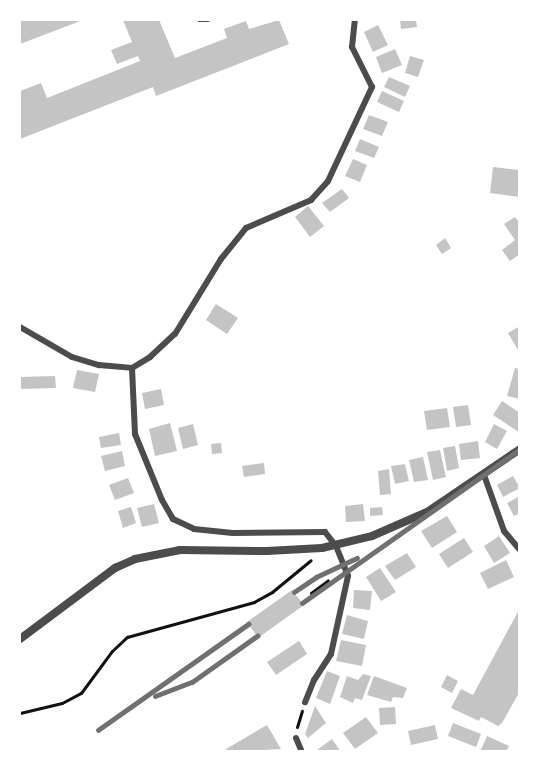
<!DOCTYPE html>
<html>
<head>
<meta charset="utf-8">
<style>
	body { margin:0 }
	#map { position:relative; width:539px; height:771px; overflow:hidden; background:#fff; font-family:"Archivo Narrow",sans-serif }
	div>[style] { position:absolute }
	.building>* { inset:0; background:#c4c4c4 }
	.path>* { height:3px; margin:-1.5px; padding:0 1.5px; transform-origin:1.5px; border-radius:1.5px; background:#111 }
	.service>* { height:4px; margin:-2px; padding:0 2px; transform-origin:2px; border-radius:2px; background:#4c4c4c }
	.minor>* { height:6px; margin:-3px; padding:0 3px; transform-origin:3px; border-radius:3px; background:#4c4c4c }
	.tertiary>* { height:8px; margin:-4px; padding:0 4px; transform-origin:4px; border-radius:4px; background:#4c4c4c }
	.rail>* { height:4.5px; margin:-2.25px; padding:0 2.25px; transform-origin:2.25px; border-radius:2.25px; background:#707070 }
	span { translate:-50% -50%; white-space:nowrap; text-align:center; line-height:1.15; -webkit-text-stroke:4.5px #fff; paint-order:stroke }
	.frame { position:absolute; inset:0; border:21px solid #fff; pointer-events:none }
</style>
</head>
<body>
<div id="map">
	<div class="building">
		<i style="clip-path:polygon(20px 20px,83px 20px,20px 44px)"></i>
		<i style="clip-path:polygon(123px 20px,159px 20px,175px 58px,227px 38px,224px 29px,246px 21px,249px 29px,279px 20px,289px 44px,156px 96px,153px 87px,20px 139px,20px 91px,41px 83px,47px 98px,140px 61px,138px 56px,117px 64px,111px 50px,132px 42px)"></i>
		<i style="clip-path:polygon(400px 20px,416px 20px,417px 27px,401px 29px)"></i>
		<i style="clip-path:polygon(378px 25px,388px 45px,373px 52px,364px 32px)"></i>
		<i style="clip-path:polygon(395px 49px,402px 65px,382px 73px,376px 57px)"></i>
		<i style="clip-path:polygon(410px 56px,424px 60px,418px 77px,405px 73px)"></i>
		<i style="clip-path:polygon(389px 77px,410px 86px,405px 97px,384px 87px)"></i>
		<i style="clip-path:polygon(382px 91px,404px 101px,399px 112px,377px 102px)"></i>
		<i style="clip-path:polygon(369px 115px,388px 122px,382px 136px,363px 129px)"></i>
		<i style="clip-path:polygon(360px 139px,379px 147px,374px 158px,355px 151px)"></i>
		<i style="clip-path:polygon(353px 159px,367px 165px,360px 182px,345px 176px)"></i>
		<i style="clip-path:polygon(493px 167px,520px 170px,520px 197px,490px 193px)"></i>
		<i style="clip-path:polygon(342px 189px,349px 198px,330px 212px,322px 203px)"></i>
		<i style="clip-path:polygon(308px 206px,324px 226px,310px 237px,295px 217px)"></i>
		<i style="clip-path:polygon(515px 217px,520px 223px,520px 254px,510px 261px,502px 250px,515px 240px,504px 224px)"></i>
		<i style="clip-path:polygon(445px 238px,451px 248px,442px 254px,436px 245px)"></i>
		<i style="clip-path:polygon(216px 304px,238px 318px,227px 334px,206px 320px)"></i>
		<i style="clip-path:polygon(520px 326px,520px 349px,518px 350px,508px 333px)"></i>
		<i style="clip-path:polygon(515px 368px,520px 369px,520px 399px,507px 396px)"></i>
		<i style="clip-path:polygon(77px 370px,99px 374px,95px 392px,73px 388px)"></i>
		<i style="clip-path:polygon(55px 376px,56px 388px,20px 389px,20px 377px)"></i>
		<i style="clip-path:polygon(161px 389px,164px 405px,145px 409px,142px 393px)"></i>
		<i style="clip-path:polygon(502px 401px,520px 413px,520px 433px,493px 415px)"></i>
		<i style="clip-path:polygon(468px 405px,471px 425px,456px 427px,453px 407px)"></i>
		<i style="clip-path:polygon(447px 408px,450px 427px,427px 430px,424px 411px)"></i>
		<i style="clip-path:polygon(170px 423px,177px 451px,155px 456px,149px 429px)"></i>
		<i style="clip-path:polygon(193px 424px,198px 445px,183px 449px,178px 428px)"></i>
		<i style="clip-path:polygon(494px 424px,507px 431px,497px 449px,485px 442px)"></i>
		<i style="clip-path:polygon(119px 433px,121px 445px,101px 448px,99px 437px)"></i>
		<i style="clip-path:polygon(478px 441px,480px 458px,461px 460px,459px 444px)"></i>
		<i style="clip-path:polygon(221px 443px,222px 453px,212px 454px,211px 444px)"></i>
		<i style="clip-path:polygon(455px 446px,459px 468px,447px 471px,443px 448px)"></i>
		<i style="clip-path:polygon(440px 450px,446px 477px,433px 480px,427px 452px)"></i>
		<i style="clip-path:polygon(122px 451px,125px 466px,105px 471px,101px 456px)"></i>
		<i style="clip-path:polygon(423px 457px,428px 480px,414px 482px,409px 460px)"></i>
		<i style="clip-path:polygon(264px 463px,265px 474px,244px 477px,242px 466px)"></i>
		<i style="clip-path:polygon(405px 464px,409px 481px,395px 484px,391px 466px)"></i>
		<i style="clip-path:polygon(389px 469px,391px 494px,380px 495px,378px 471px)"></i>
		<i style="clip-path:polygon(513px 476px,520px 488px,503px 497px,497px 485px)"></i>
		<i style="clip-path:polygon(128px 478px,134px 493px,115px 500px,109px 485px)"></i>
		<i style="clip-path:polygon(520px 496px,520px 513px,514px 516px,507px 503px)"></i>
		<i style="clip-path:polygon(154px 504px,159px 523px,142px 527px,137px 508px)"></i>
		<i style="clip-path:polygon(363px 504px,365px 521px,346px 522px,345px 506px)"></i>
		<i style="clip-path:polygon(131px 507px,136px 523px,123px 528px,118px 511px)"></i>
		<i style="clip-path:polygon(382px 507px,383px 515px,370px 516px,370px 508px)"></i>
		<i style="clip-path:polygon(447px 516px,457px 532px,432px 548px,421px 531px)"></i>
		<i style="clip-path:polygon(499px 536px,510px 553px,494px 563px,484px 546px)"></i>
		<i style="clip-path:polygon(464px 538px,473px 552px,448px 568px,439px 554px)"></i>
		<i style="clip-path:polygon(407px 553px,416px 567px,395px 580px,385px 566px)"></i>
		<i style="clip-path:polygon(506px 560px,514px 577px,488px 589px,480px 573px)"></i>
		<i style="clip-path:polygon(380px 568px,396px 592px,381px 601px,366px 577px)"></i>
		<i style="clip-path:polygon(292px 590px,304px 605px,258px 638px,247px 622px)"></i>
		<i style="clip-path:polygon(354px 590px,372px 591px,370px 610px,353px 608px)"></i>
		<i style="clip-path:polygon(520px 608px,520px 691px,502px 723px,498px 726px,481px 717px,479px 721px,451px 708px,461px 689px,473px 695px)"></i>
		<i style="clip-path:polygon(347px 615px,368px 621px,364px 639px,342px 634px)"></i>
		<i style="clip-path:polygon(341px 640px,366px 645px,362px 666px,336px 661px)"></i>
		<i style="clip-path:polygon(299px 641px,307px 654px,276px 675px,267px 662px)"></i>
		<i style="clip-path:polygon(327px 671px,340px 676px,330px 704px,316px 698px)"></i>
		<i style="clip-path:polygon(363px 674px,371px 676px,362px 700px,355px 698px,353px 703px,340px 697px,347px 676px,358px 680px)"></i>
		<i style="clip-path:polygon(447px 675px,458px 681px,452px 693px,441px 687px)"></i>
		<i style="clip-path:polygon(374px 676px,407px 688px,403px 698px,393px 697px,391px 702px,367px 695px)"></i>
		<i style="clip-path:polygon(315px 706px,326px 723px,308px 738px,305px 734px)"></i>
		<i style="clip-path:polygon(395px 707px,396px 724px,380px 725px,379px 708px)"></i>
		<i style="clip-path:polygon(366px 717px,378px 733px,355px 749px,343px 733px)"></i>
		<i style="clip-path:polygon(453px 723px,481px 734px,476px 747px,448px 736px)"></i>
		<i style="clip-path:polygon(267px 725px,281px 749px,228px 752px,226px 749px)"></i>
		<i style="clip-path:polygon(435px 725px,438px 739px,411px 745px,408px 731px)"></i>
		<i style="clip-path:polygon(487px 736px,509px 746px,506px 752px,480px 752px)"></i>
		<i style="clip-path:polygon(332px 739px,341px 752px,318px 752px,317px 750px)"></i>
	</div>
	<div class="path">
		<i style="left:311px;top:593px;width:21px;rotate:-37deg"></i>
		<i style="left:20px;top:713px;width:43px;rotate:-13.4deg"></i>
		<i style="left:62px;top:703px;width:21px;rotate:-28deg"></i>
		<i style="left:81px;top:693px;width:52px;rotate:-53.6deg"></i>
		<i style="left:112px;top:651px;width:21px;rotate:-43deg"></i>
		<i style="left:127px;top:637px;width:132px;rotate:-15.4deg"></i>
		<i style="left:254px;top:602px;width:21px;rotate:-29deg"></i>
		<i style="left:272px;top:592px;width:50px;rotate:-39.4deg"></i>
		<i style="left:297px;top:727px;width:17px;rotate:-73deg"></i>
	</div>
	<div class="service">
		<i style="left:199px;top:20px;width:9px"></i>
	</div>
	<div class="minor">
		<i style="left:20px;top:327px;width:60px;rotate:30deg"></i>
		<i style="left:72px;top:357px;width:28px;rotate:17deg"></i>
		<i style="left:99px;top:365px;width:33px;rotate:5deg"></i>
		<i style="left:132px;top:368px;width:21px;rotate:-31deg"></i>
		<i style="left:150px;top:357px;width:34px;rotate:-43deg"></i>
		<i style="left:175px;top:334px;width:88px;rotate:-58.5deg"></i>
		<i style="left:221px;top:259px;width:40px;rotate:-51deg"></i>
		<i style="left:246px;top:228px;width:71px;rotate:-23.3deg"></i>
		<i style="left:311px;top:200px;width:25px;rotate:-48deg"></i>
		<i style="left:328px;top:181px;width:104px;rotate:-64.9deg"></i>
		<i style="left:372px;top:87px;width:45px;rotate:-116.6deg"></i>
		<i style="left:352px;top:47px;width:27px;rotate:-84deg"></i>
		<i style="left:132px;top:368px;width:66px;rotate:87.4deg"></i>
		<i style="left:135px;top:434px;width:71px;rotate:67.8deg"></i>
		<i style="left:162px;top:500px;width:22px;rotate:60deg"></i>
		<i style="left:173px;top:519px;width:23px;rotate:25deg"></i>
		<i style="left:194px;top:529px;width:39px;rotate:6deg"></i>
		<i style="left:233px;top:533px;width:92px;rotate:-0.6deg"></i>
		<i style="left:325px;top:532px;width:18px;rotate:52deg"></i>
		<i style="left:336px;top:546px;width:32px;rotate:68deg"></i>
		<i style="left:348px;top:576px;width:80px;rotate:102.3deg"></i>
		<i style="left:331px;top:654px;width:31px;rotate:123deg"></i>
		<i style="left:314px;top:680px;width:24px;rotate:112deg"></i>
		<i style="left:484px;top:475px;width:59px;rotate:70.3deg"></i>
		<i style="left:504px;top:531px;width:25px;rotate:50deg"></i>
		<i style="left:296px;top:738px;width:15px;rotate:67deg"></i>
	</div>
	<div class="tertiary">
		<i style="left:20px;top:639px;width:119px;rotate:-36.8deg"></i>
		<i style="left:115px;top:568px;width:22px;rotate:-24deg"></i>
		<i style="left:135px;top:559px;width:46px;rotate:-11.3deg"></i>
		<i style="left:180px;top:550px;width:87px;rotate:0.7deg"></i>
		<i style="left:267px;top:551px;width:55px;rotate:-3.1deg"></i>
		<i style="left:322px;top:548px;width:51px;rotate:-13.5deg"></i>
		<i style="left:372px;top:536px;width:60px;rotate:-23.6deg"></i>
		<i style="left:427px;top:512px;width:112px;rotate:-34.1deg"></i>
	</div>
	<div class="rail">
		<i style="left:294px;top:592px;width:27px;rotate:-34deg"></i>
		<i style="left:316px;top:577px;width:45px;rotate:-24.9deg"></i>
		<i style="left:302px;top:603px;width:267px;rotate:-35.2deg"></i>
		<i style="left:155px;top:696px;width:40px;rotate:-21deg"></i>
		<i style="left:192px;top:682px;width:80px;rotate:-35.3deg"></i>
		<i style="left:98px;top:730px;width:184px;rotate:-35.2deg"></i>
	</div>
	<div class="frame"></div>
</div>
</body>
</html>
